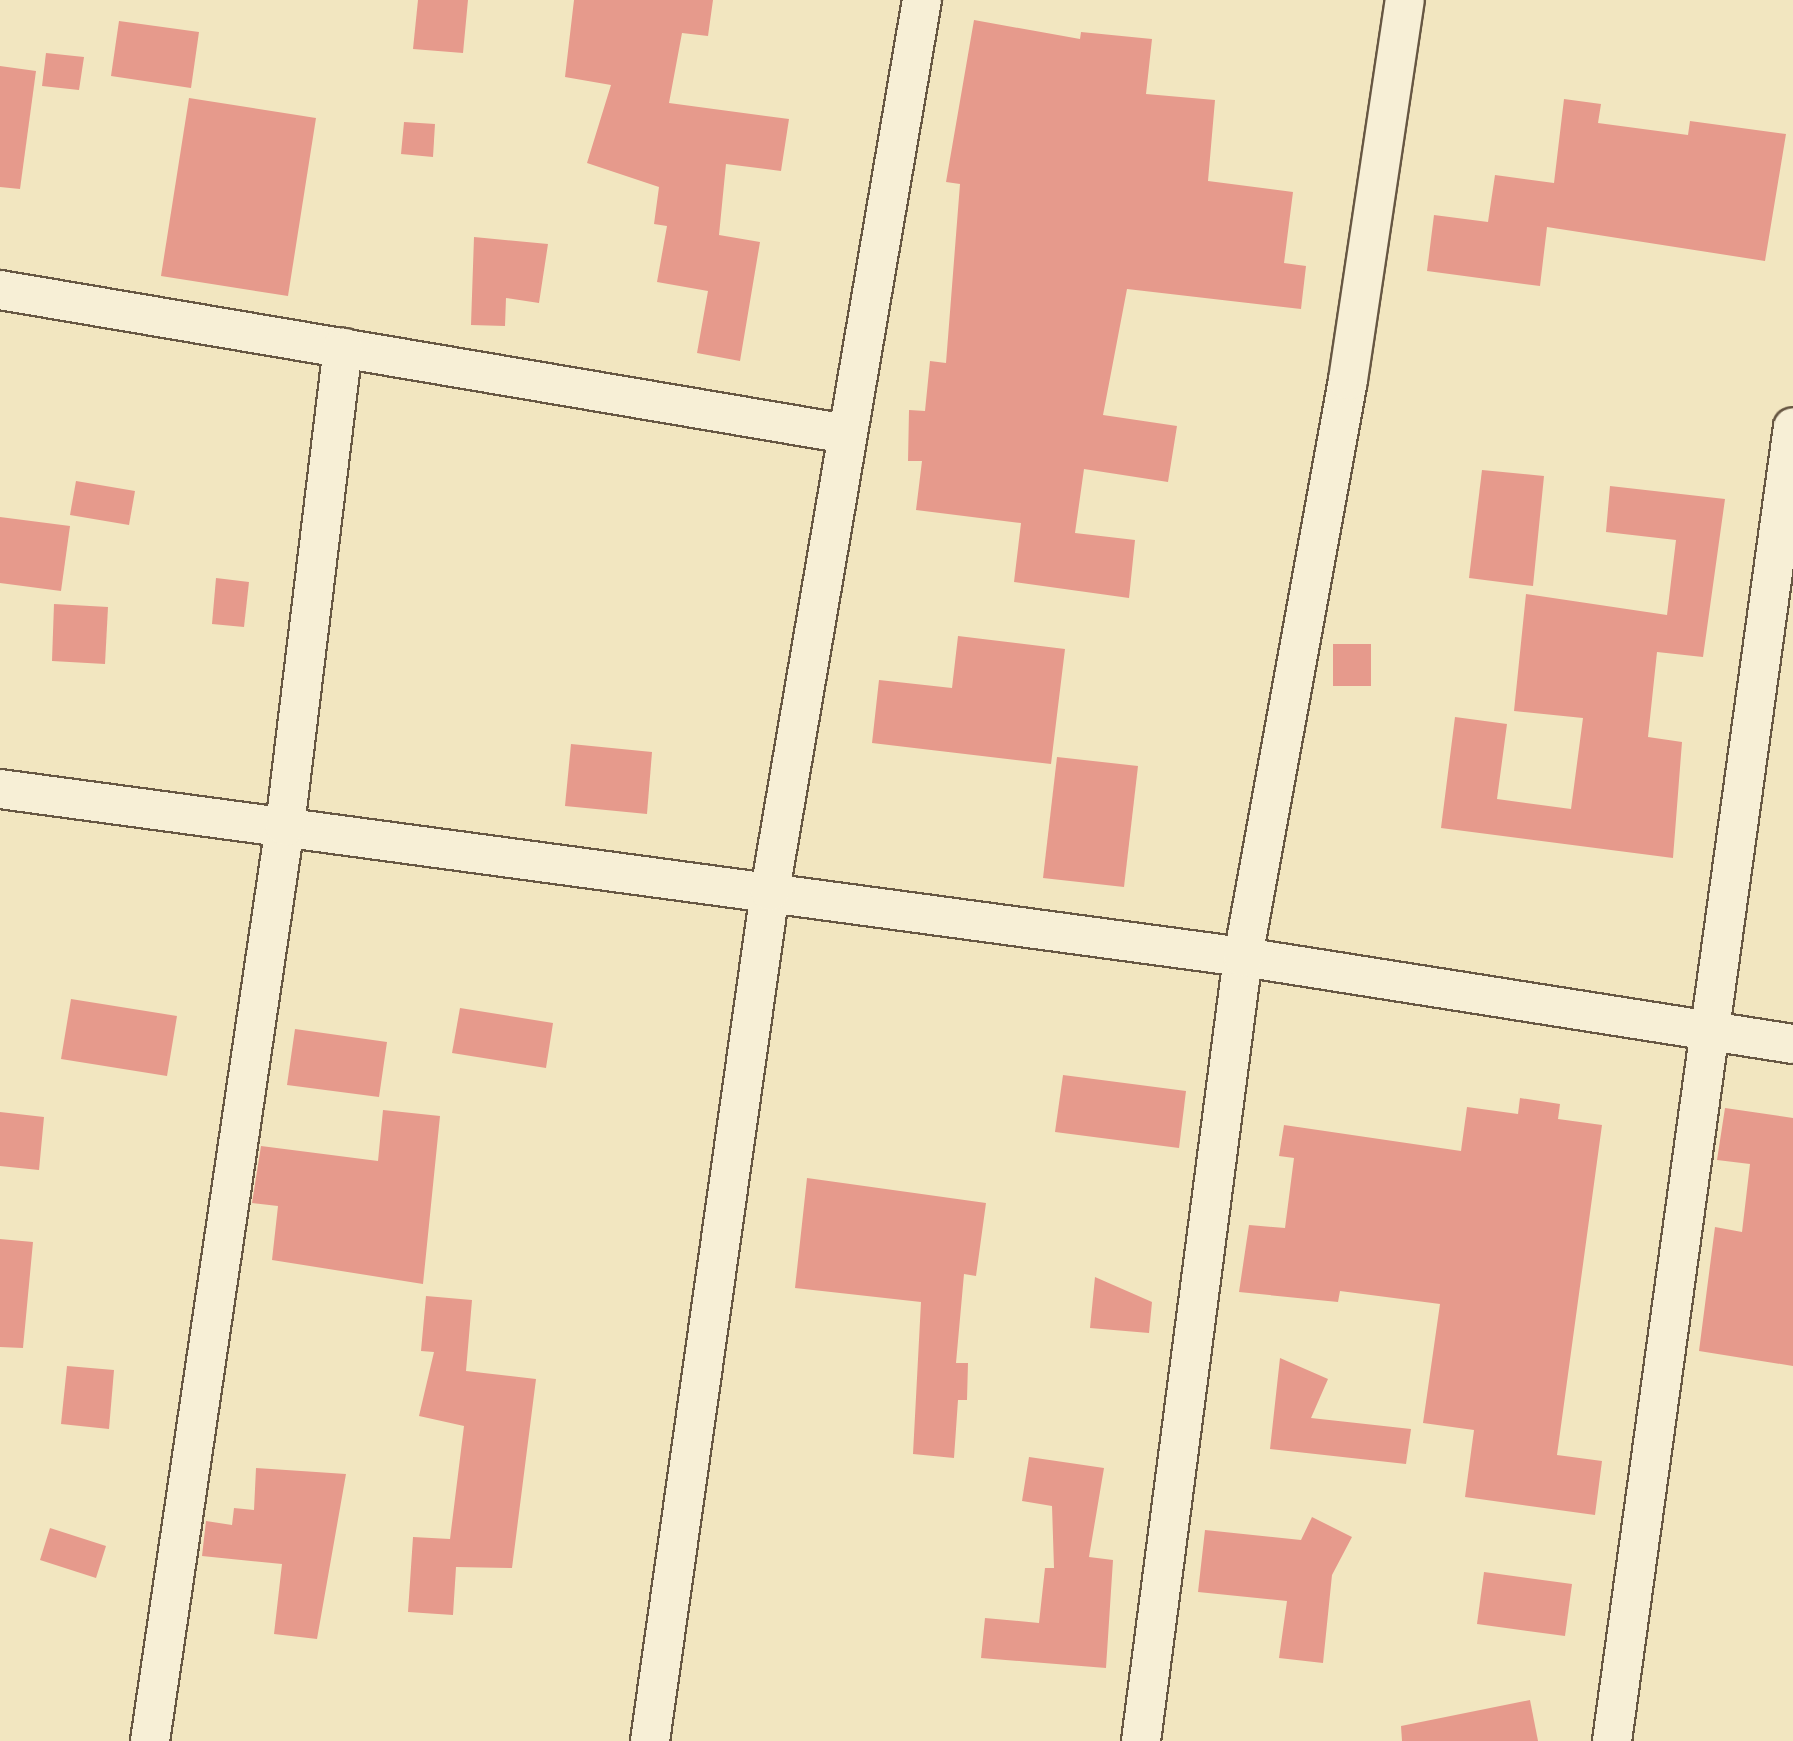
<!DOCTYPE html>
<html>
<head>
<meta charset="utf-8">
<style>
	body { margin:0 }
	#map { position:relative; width:1793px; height:1741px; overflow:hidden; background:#f2e6c0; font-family:"Old Standard TT",serif }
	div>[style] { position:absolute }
	.building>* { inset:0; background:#e69a8c }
	.roads { filter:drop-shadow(2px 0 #675743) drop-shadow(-2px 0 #675743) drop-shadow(0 2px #675743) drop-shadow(0 -2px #675743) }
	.street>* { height:38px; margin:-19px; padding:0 19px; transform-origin:19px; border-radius:19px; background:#f7efd6 }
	span { translate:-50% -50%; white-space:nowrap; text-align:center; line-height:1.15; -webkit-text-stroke:10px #f7efd6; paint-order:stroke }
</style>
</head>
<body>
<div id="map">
	<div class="building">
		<i style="clip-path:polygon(418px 0,468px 0,463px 53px,413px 49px)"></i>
		<i style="clip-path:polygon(574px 0,713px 0,708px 36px,682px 33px,669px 103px,789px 119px,781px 171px,726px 164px,719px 235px,760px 242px,740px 361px,697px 353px,708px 291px,657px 282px,667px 226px,654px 224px,659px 187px,587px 163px,611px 85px,565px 77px)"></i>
		<i style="clip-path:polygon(974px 20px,1080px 39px,1081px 32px,1152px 39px,1146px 94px,1215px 100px,1208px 181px,1293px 192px,1284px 263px,1306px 266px,1301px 309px,1127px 289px,1103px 415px,1177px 426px,1168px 482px,1084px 469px,1075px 533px,1135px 540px,1129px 598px,1014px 582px,1021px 523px,916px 510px,922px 461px,908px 461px,909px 410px,925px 411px,930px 361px,946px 363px,960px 184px,946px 182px)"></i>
		<i style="clip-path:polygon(119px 21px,199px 32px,191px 88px,111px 76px)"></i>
		<i style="clip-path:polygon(46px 53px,84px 57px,79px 90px,42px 86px)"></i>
		<i style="clip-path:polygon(0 66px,36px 71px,20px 189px,0 187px)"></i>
		<i style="clip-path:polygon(189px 98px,316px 118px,288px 296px,161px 276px)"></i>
		<i style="clip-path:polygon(1564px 99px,1601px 104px,1598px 123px,1688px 135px,1690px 121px,1786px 134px,1765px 261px,1547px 227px,1540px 286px,1427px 271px,1434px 215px,1488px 222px,1495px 175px,1554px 183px)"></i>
		<i style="clip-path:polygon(404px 122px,435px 124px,433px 157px,401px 154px)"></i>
		<i style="clip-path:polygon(474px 237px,548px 244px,539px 303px,506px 298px,505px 326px,471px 325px)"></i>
		<i style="clip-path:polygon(1482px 470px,1544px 476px,1533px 586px,1469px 578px)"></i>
		<i style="clip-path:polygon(76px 481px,135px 491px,129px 525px,70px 515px)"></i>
		<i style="clip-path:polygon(1610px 486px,1725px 499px,1703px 657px,1657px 652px,1648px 737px,1682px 742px,1673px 858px,1441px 828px,1455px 717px,1507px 724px,1497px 799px,1571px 809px,1583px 718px,1514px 711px,1526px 594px,1667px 615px,1676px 540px,1606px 532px)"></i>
		<i style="clip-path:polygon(0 517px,70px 526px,61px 591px,0 583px)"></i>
		<i style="clip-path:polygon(216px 578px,249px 582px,244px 627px,212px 624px)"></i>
		<i style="clip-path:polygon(54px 604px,108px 607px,105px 664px,52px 661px)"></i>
		<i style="clip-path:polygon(958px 636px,1065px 649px,1051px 764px,872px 743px,879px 680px,952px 688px)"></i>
		<i style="clip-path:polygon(1333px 644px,1371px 644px,1371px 686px,1333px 686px)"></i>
		<i style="clip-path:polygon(571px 744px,652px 752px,647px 814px,565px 806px)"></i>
		<i style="clip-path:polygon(1057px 757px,1138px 766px,1124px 887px,1043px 878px)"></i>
		<i style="clip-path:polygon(71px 999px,177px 1016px,167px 1076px,61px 1059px)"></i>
		<i style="clip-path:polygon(460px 1008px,553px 1023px,546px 1068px,452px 1053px)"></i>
		<i style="clip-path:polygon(295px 1029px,387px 1042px,379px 1097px,287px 1085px)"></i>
		<i style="clip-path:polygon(1063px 1075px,1186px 1091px,1179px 1148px,1055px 1132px)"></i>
		<i style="clip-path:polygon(1520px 1098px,1560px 1104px,1558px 1119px,1602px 1125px,1557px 1455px,1602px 1461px,1595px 1515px,1465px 1497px,1474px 1430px,1423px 1423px,1440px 1304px,1340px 1291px,1338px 1302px,1239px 1292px,1249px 1225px,1285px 1228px,1294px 1158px,1279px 1156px,1284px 1125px,1461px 1151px,1467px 1107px,1518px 1114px)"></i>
		<i style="clip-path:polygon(1725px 1108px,1793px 1118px,1793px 1366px,1699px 1351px,1715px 1227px,1742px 1232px,1750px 1164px,1717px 1160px)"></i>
		<i style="clip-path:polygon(383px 1110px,440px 1116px,423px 1284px,272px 1260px,278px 1206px,252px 1203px,261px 1146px,378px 1161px)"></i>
		<i style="clip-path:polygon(0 1112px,44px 1117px,39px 1170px,0 1166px)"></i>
		<i style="clip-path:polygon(807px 1178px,986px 1203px,976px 1276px,964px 1274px,956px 1363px,968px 1363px,967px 1400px,958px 1400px,954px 1458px,913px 1454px,921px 1302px,795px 1288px)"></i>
		<i style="clip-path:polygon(0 1239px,33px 1242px,23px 1348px,0 1347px)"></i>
		<i style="clip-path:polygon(1095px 1277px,1152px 1302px,1149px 1333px,1090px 1328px)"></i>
		<i style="clip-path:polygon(426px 1296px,472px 1300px,466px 1371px,536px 1379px,512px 1568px,456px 1567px,453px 1615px,408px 1612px,413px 1537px,450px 1539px,464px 1426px,419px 1416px,434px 1352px,421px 1351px)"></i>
		<i style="clip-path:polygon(1280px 1358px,1328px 1379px,1311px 1418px,1411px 1429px,1406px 1464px,1270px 1449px)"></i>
		<i style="clip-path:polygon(67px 1366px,114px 1370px,109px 1429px,61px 1424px)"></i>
		<i style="clip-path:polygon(1029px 1457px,1104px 1468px,1089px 1557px,1113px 1560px,1106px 1668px,981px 1658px,985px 1618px,1039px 1623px,1045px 1568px,1054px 1568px,1052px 1506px,1022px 1501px)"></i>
		<i style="clip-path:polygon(256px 1468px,346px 1474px,317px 1639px,274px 1634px,282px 1564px,202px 1556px,206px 1521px,232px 1525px,234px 1508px,254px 1510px)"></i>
		<i style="clip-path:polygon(1312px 1517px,1352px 1537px,1332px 1575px,1323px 1663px,1279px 1658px,1287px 1601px,1198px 1592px,1205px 1530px,1301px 1540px)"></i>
		<i style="clip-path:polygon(50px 1528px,106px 1546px,96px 1578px,40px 1560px)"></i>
		<i style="clip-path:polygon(1484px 1572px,1572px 1584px,1565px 1636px,1477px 1624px)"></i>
		<i style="clip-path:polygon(1530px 1700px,1538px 1741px,1402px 1741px,1401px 1726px)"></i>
	</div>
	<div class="roads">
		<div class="street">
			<i style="left:0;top:290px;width:859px;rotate:9.65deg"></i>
			<i style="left:0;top:789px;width:1254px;rotate:7.7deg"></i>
			<i style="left:1243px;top:957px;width:557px;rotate:8.99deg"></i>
			<i style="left:150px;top:1741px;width:925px;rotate:-81.61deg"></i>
			<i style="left:285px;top:826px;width:482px;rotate:-83.1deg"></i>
			<i style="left:650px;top:1741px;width:858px;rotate:-81.96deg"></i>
			<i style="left:770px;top:891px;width:904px;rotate:-80.32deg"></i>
			<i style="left:1141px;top:1741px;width:791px;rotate:-82.59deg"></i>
			<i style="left:1243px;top:957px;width:586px;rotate:-79.69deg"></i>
			<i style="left:1348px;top:380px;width:384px;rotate:-81.5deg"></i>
			<i style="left:1612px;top:1741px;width:1326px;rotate:-82.16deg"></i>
		</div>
	</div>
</div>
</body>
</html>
